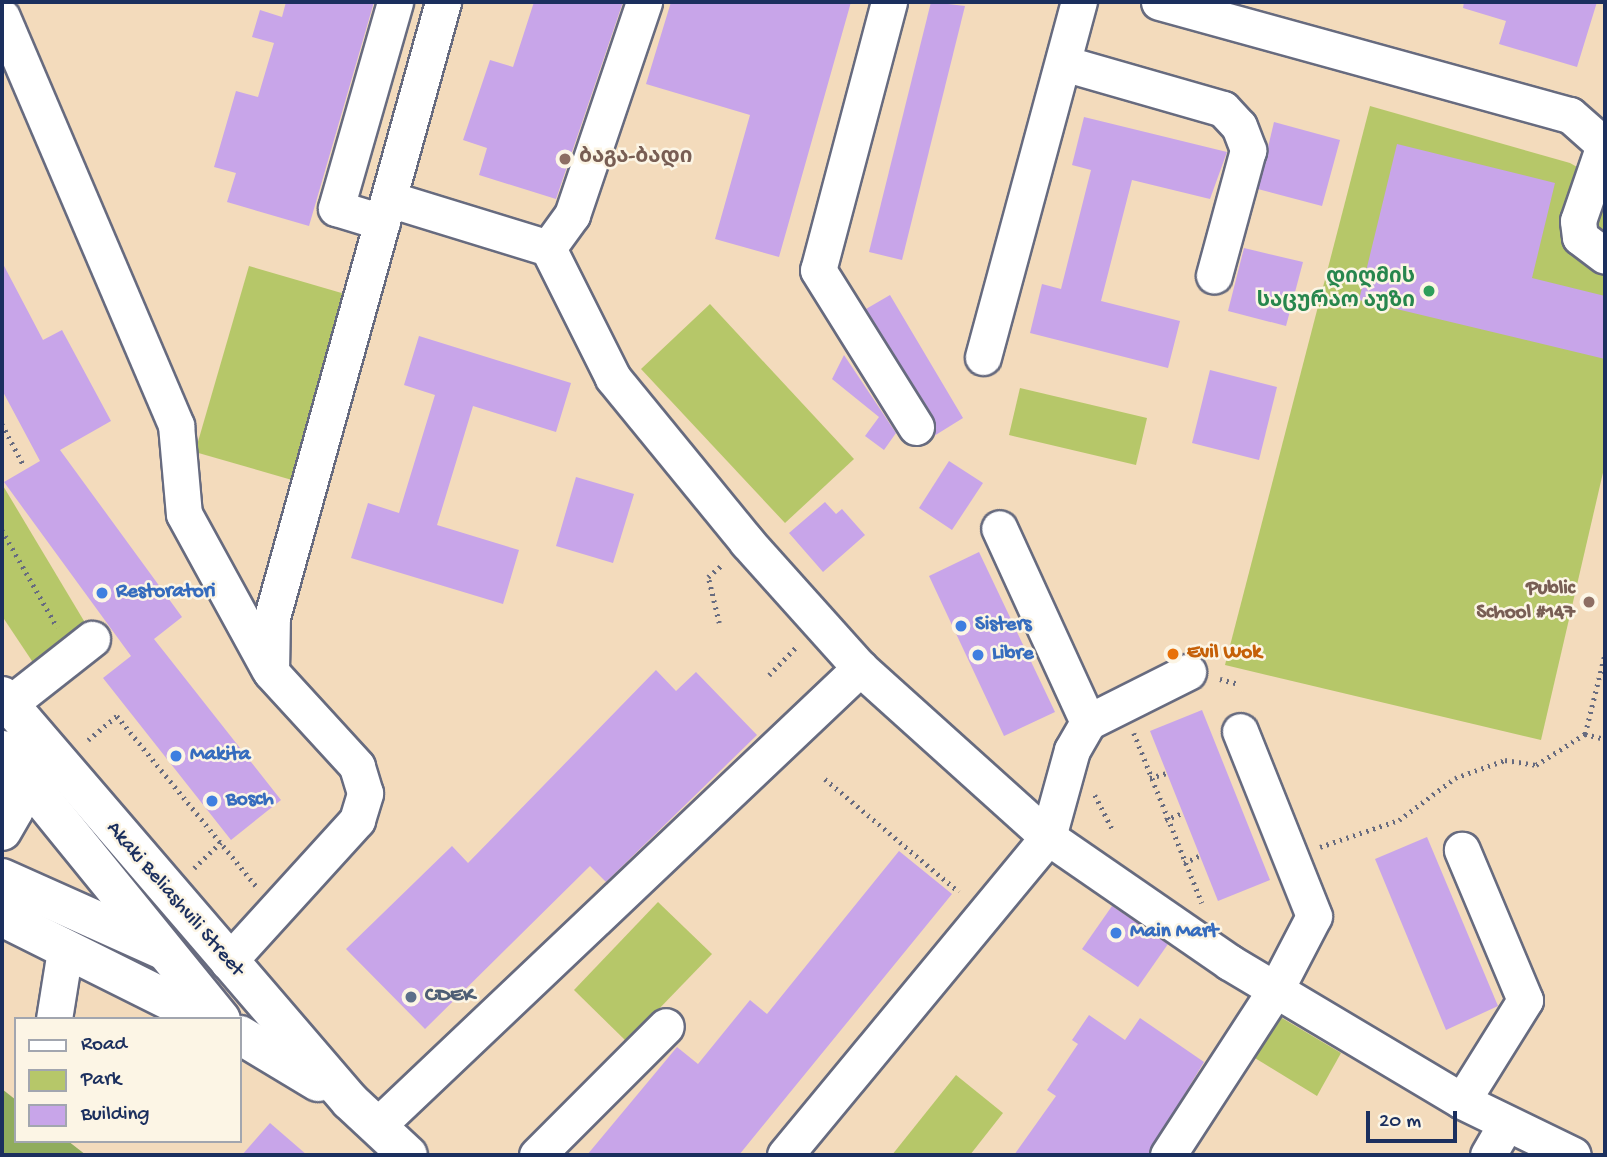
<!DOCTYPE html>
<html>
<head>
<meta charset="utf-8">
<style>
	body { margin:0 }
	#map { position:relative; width:1607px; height:1157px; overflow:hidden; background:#f3dbbc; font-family:"Gochi Hand","Noto Sans Georgian",sans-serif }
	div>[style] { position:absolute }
	.green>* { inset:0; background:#b6c769 }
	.forest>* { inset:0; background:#90ac5d }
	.building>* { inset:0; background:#c8a5e9 }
	.path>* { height:4.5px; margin-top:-2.25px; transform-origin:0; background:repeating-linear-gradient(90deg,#676b7f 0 2px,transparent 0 7px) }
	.roads { filter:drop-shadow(2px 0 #676b7f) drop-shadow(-2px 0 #676b7f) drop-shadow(0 2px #676b7f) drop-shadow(0 -2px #676b7f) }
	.minor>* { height:35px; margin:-17.5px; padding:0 17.5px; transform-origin:17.5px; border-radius:17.5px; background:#fff }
	.major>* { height:38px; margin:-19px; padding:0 19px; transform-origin:19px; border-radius:19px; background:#fff }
	.dots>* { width:19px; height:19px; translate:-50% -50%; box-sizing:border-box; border:4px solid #fcf5e5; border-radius:50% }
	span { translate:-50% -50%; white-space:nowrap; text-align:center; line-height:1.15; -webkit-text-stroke:5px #fcf5e5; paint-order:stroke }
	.education-label { font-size:21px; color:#785e54; font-weight:700 }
	.left { translate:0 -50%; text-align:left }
	.right { translate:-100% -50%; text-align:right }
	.leisure-label { font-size:21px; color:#27864d; font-weight:700 }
	.shop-label { font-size:21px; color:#366cbe; font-weight:700 }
	.food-label { font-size:21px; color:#c56008; font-weight:700 }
	.street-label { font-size:21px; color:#1b2f5e }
	.service-label { font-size:21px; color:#4e5e75; font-weight:700 }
	.frame { position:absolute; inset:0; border:4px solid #1b2f5e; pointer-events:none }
	.legend { position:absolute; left:14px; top:1017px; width:228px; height:126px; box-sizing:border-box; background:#fcf5e5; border:2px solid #a2a6af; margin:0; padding:9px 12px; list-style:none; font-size:21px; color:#1b2f5e }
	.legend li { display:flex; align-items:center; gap:14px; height:35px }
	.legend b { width:35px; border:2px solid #a2a6af }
	.scale { position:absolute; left:1366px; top:1111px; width:91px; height:32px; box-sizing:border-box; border:4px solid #1b2f5e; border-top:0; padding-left:9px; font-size:21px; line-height:24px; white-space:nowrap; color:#1b2f5e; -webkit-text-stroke:5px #fcf5e5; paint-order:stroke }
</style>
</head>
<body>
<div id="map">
	<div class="green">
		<i style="clip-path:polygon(1370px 106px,1570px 163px,1605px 183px,1605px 464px,1541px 740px,1225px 665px)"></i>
		<i style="clip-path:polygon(249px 266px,345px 294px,292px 480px,195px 452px)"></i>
		<i style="clip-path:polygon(710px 304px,854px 459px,785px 523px,641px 369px)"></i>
		<i style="clip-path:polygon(1020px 388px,1147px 418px,1136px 465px,1009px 435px)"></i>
		<i style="clip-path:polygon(2px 484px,87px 626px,36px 667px,2px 616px)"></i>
		<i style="clip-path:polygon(658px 902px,712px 954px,627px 1042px,574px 990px)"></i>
		<i style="clip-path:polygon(1270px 1018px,1282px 1018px,1341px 1053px,1317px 1096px,1250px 1055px)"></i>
		<i style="clip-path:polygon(956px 1075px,1003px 1113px,970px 1155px,892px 1155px)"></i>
	</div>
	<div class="forest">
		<i style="clip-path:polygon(2px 1089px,16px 1100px,16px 1141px,68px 1141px,86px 1155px,2px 1155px)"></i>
	</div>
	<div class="building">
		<i style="clip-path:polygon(286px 2px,374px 2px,309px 226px,227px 202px,236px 173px,214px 167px,236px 91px,258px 97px,274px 43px,252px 37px,260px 10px,282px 17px)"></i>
		<i style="clip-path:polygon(534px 2px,623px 2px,556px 199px,479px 175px,487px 148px,463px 140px,490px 60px,513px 67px)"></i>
		<i style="clip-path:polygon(671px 2px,851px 2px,779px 257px,715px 239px,750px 115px,646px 84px)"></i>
		<i style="clip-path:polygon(931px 2px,965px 6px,902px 260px,869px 252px)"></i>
		<i style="clip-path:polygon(1464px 2px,1597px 2px,1577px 67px,1499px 44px,1506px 21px,1463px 8px)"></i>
		<i style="clip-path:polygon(1084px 117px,1227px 152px,1210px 199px,1132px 180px,1101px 301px,1180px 321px,1168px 368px,1030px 333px,1042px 284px,1061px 289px,1091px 170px,1072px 165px)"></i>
		<i style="clip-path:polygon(1274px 122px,1340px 140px,1322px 206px,1258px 189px)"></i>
		<i style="clip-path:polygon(1397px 144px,1555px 183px,1532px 278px,1605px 296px,1605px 359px,1359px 300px)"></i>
		<i style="clip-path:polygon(1244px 248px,1303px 262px,1286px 326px,1228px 311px)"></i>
		<i style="clip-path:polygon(2px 262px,43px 340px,62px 330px,111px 421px,60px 450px,182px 617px,154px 639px,281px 800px,231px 840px,103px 678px,131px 656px,4px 482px,40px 461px,2px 390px)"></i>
		<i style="clip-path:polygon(890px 295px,963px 418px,934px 436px,933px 416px,866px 309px)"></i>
		<i style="clip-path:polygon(419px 336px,571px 383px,556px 432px,473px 406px,437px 525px,519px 550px,503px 604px,351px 558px,368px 503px,399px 513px,435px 395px,404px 385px)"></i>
		<i style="clip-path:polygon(844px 355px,896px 433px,884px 450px,865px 436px,879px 417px,832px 379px)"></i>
		<i style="clip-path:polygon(1210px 370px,1277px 387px,1259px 460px,1192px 443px)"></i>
		<i style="clip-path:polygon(949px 461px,983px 483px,952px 530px,919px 508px)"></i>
		<i style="clip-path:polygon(576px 477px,634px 494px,613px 563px,556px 546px)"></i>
		<i style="clip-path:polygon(825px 502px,836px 514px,842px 509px,865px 535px,823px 572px,789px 533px)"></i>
		<i style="clip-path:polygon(979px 552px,1055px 712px,1004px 736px,929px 576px)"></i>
		<i style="clip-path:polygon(656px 670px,676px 691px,696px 672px,757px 735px,606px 882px,590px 866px,425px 1029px,346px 949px,452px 846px,468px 863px)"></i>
		<i style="clip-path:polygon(1202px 710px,1270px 880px,1218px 901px,1150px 731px)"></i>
		<i style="clip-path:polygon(1427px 837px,1498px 1006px,1446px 1030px,1375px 859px)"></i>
		<i style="clip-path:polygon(899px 851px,952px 894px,739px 1155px,587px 1155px,677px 1047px,698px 1064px,750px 1000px,767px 1014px)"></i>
		<i style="clip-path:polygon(1112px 906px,1168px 944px,1138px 987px,1082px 949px)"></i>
		<i style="clip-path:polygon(1089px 1015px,1125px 1040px,1140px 1018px,1204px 1062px,1148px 1155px,1014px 1155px,1056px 1096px,1047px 1090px,1078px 1044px,1072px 1040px)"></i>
		<i style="clip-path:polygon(270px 1123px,307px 1155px,242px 1155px)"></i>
	</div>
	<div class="path">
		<i style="left:2px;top:424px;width:45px;rotate:62.3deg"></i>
		<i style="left:2px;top:530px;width:112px;rotate:60.4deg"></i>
		<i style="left:719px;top:623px;width:47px;rotate:-103.4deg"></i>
		<i style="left:708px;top:577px;width:20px;rotate:-41deg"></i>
		<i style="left:769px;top:675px;width:42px;rotate:-46deg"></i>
		<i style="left:1220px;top:679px;width:20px;rotate:15deg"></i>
		<i style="left:1134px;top:733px;width:183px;rotate:68.2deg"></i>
		<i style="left:1585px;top:734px;width:21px;rotate:14deg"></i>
		<i style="left:88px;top:740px;width:38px;rotate:-40deg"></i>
		<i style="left:117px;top:716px;width:220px;rotate:50.7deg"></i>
		<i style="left:1150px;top:778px;width:17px;rotate:-17deg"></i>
		<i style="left:825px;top:779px;width:175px;rotate:40.1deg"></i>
		<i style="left:1095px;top:795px;width:38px;rotate:63deg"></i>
		<i style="left:1165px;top:820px;width:18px;rotate:-22deg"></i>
		<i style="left:1320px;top:847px;width:83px;rotate:-18.9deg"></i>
		<i style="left:1399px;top:820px;width:70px;rotate:-36.9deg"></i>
		<i style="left:1455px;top:778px;width:53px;rotate:-19.8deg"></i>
		<i style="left:1505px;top:760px;width:31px;rotate:9deg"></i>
		<i style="left:1536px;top:765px;width:58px;rotate:-32.3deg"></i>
		<i style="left:1585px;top:734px;width:83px;rotate:-76.1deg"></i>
		<i style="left:1184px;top:863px;width:17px;rotate:-25deg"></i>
		<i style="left:194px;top:868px;width:37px;rotate:-44deg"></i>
	</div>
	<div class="roads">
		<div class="minor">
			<i style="left:889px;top:2px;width:277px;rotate:104.8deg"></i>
			<i style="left:818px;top:270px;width:185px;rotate:58deg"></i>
			<i style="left:1159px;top:2px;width:426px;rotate:15.4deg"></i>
			<i style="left:1570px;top:115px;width:47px;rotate:41.5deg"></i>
			<i style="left:2px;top:17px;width:444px;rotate:66.9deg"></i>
			<i style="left:176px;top:425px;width:89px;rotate:84.9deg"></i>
			<i style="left:184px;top:514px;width:177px;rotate:61.3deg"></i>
			<i style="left:1063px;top:63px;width:166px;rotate:16deg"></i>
			<i style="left:1223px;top:109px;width:23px;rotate:47deg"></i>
			<i style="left:1239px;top:126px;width:26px;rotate:69deg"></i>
			<i style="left:1248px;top:150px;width:130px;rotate:105.2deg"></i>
			<i style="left:1604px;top:145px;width:80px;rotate:108.9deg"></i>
			<i style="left:1578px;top:221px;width:16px;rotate:83deg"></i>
			<i style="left:1580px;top:237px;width:31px;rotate:37deg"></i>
			<i style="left:389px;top:199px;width:166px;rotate:17.1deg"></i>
			<i style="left:548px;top:248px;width:145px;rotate:63.4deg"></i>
			<i style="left:613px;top:378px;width:212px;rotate:50.7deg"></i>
			<i style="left:747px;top:542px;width:169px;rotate:48.1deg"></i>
			<i style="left:860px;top:668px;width:253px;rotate:42deg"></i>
			<i style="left:1048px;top:837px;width:220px;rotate:34.6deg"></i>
			<i style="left:1229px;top:962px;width:271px;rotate:30.8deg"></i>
			<i style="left:1462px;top:1101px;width:123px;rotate:25.9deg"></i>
			<i style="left:382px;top:222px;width:48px;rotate:-163.1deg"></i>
			<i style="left:336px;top:208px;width:214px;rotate:-74deg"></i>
			<i style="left:548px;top:248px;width:41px;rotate:-54deg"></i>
			<i style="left:572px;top:215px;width:225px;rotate:-71.3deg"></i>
			<i style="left:983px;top:357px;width:368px;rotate:-74.9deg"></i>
			<i style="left:8px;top:705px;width:107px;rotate:-38.2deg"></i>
			<i style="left:1088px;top:722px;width:112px;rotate:-26.6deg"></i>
			<i style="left:228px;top:962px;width:192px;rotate:-47.7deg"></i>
			<i style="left:357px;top:820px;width:28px;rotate:-73deg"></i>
			<i style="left:365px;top:793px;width:28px;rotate:-107deg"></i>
			<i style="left:357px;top:766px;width:127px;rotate:-132.5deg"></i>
			<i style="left:271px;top:672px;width:55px;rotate:-89deg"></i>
			<i style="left:272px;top:617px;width:638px;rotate:-74.46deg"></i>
			<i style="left:54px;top:1019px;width:70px;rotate:-80.9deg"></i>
			<i style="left:1462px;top:1101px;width:119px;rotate:-58deg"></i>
			<i style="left:1525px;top:1000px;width:163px;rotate:-112.8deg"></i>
			<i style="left:377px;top:1126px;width:666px;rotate:-43.48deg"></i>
			<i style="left:537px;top:1155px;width:182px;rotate:-45deg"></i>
			<i style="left:785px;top:1155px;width:413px;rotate:-50.4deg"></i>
			<i style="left:1048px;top:837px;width:90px;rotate:-74.6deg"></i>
			<i style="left:1072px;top:750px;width:32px;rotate:-60deg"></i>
			<i style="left:1088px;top:722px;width:213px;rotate:-114.6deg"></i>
			<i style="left:1168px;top:1155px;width:198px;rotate:-57deg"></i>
			<i style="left:1276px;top:989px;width:82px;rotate:-62.5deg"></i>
			<i style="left:1314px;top:916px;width:199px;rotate:-111.8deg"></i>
			<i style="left:1488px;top:1155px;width:34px;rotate:-60deg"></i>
		</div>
		<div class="major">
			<i style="left:2px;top:696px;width:534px;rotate:49.33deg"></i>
			<i style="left:350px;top:1101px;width:79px;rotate:43deg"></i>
			<i style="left:2px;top:750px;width:347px;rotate:50.9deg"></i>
			<i style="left:2px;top:831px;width:24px;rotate:-60deg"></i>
			<i style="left:14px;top:810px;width:42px;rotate:-87.3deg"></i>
			<i style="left:2px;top:878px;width:176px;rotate:24.1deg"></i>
			<i style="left:2px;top:917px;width:229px;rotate:26.5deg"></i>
			<i style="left:240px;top:1035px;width:91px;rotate:31.1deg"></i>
		</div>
	</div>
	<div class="dots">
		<i style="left:565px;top:159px;background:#8d6e63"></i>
		<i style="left:1429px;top:291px;background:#2e9e5b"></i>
		<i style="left:102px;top:593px;background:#3f7fe0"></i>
		<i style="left:1589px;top:602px;background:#8d6e63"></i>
		<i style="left:961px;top:626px;background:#3f7fe0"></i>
		<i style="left:1173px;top:654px;background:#e8710a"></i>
		<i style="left:978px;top:655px;background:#3f7fe0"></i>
		<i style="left:176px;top:756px;background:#3f7fe0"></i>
		<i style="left:212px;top:801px;background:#3f7fe0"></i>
		<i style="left:1116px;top:933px;background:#3f7fe0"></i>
		<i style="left:411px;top:997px;background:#5c6f8a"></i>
	</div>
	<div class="education-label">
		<span class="left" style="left:579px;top:159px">ბაგა-ბადი</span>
		<span class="right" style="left:1575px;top:602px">Public<br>School #147</span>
	</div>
	<div class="leisure-label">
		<span class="right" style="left:1415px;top:291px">დიღმის<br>საცურაო აუზი</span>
	</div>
	<div class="shop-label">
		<span class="left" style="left:116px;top:593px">Restoratori</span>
		<span class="left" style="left:975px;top:626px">Sisters</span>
		<span class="left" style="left:992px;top:655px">Libre</span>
		<span class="left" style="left:190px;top:756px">Makita</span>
		<span class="left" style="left:226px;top:801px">Bosch</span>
		<span class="left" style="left:1130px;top:933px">Main Mart</span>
	</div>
	<div class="food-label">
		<span class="left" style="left:1187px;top:654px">Evil Wok</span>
	</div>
	<div class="street-label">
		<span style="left:174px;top:900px;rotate:49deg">Akaki Beliashvili Street</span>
	</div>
	<div class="service-label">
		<span class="left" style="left:425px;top:997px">CDEK</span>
	</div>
	<div class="frame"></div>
	<ul class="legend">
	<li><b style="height:9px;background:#fff"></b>Road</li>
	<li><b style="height:19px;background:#b6c769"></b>Park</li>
	<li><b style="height:19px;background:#c8a5e9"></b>Building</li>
	</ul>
	<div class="scale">20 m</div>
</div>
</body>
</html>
